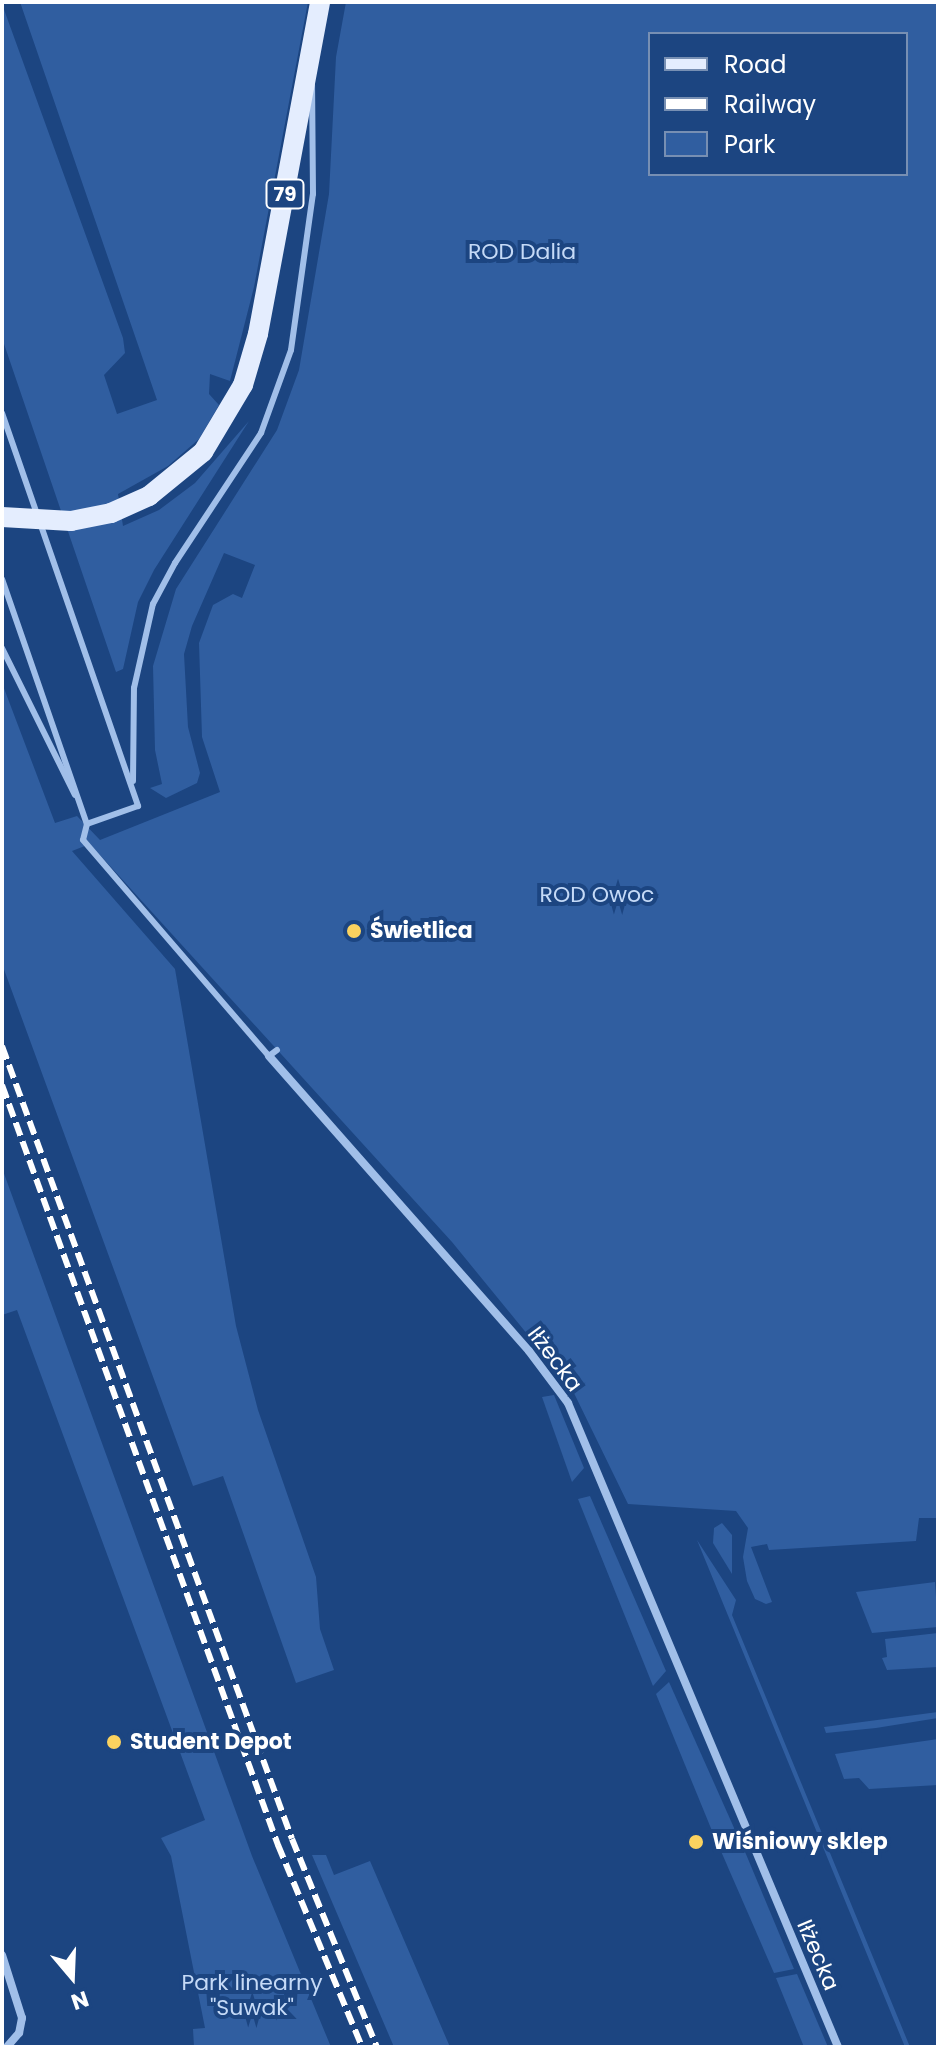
<!DOCTYPE html>
<html>
<head>
<meta charset="utf-8">
<style>
	body { margin:0 }
	#map { position:relative; width:940px; height:2049px; overflow:hidden; background:#1c4581; font-family:Poppins,sans-serif }
	div>[style] { position:absolute }
	.green>* { inset:0; background:#305ea0 }
	.lane>* { height:6px; margin:-3px; padding:0 3px; transform-origin:3px; border-radius:3px; background:#a1bfe9 }
	.street>* { height:8px; margin:-4px; padding:0 4px; transform-origin:4px; border-radius:4px; background:#a1bfe9 }
	.primary>* { height:20px; margin:-10px; padding:0 10px; transform-origin:10px; border-radius:10px; background:#e4edfe }
	.rail>* { height:6px; margin-top:-3px; transform-origin:0; background:repeating-linear-gradient(90deg,#fff 0 14px,transparent 0 20px) }
	.primary-bridge>* { height:20px; margin:-10px; padding:0 10px; transform-origin:10px; border-radius:10px; background:#e4edfe }
	.dots>* { width:22px; height:22px; translate:-50% -50%; box-sizing:border-box; border:4px solid #1c4581; border-radius:50% }
	span { translate:-50% -50%; white-space:nowrap; text-align:center; line-height:1.15; -webkit-text-stroke:8px #1c4581; paint-order:stroke }
	.shield-label span { padding:2px 6px; background:#1c4581; border:2px solid; border-radius:6px; -webkit-text-stroke-width:0 }
	.shield-label { font-size:20px; color:#fff; font-weight:700 }
	.park-label { font-size:22px; color:#c5daf7 }
	.poi-label { font-size:22px; color:#fff; font-weight:700 }
	.left { translate:0 -50%; text-align:left }
	.street-label { font-size:22px; color:#fff }
	.frame { position:absolute; inset:0; border:4px solid #fff; pointer-events:none }
	.legend { position:absolute; left:648px; top:32px; width:260px; height:144px; box-sizing:border-box; background:#1c4581; border:2px solid #778fb3; margin:0; padding:10px 14px; list-style:none; font-size:24px; color:#fff }
	.legend li { display:flex; align-items:center; gap:16px; height:40px }
	.legend b { width:40px; border:2px solid #778fb3 }
	.north { position:absolute; left:32px; top:1937px; width:80px; height:80px; -webkit-text-stroke:6px #1c4581; paint-order:stroke; rotate:161deg; font-size:22px; font-weight:700; line-height:32px; text-align:center; color:#fff }
	.north::after { content:''; display:block; margin:auto; width:28px; height:36px; background:#fff; clip-path:polygon(50% 0,100% 100%,50% 72%,0 100%) }
</style>
</head>
<body>
<div id="map">
	<div class="green">
		<i style="clip-path:polygon(20px 2px,308px 2px,254px 287px,230px 381px,210px 374px,209px 394px,219px 405px,199px 439px,168px 466px,118px 494px,123px 526px,159px 510px,195px 483px,249px 421px,154px 570px,138px 602px,123px 669px,116px 672px,2px 338px,2px 4px,123px 338px,125px 353px,104px 375px,117px 414px,157px 400px)"></i>
		<i style="clip-path:polygon(evenodd,346px 2px,938px 2px,938px 1518px,919px 1518px,916px 1541px,769px 1550px,767px 1544px,751px 1547px,772px 1602px,766px 1604px,755px 1599px,747px 1581px,743px 1557px,748px 1528px,736px 1511px,628px 1504px,572px 1389px,452px 1242px,90px 844px,72px 851px,175px 969px,236px 1326px,258px 1410px,316px 1577px,320px 1629px,334px 1670px,296px 1683px,223px 1476px,193px 1486px,2px 964px,2px 683px,55px 823px,77px 816px,100px 840px,220px 792px,202px 737px,199px 643px,213px 605px,233px 594px,242px 598px,255px 565px,224px 553px,192px 626px,184px 654px,188px 727px,200px 773px,197px 783px,166px 798px,150px 788px,162px 784px,155px 750px,153px 666px,176px 589px,277px 430px,299px 370px,329px 194px,336px 57px,346px 2px,650px 34px,906px 34px,906px 174px,650px 174px,650px 34px)"></i>
		<i style="clip-path:polygon(2px 1168px,252px 1856px,331px 2047px,194px 2047px,193px 2029px,205px 2028px,171px 1856px,161px 1838px,205px 1820px,17px 1310px,2px 1315px)"></i>
		<i style="clip-path:polygon(554px 1395px,584px 1468px,572px 1482px,542px 1397px)"></i>
		<i style="clip-path:polygon(590px 1496px,666px 1671px,653px 1686px,578px 1499px)"></i>
		<i style="clip-path:polygon(722px 1523px,732px 1535px,732px 1574px,713px 1543px,714px 1528px)"></i>
		<i style="clip-path:polygon(697px 1540px,736px 1600px,732px 1615px,910px 2047px,905px 2047px)"></i>
		<i style="clip-path:polygon(935px 1582px,938px 1627px,872px 1633px,856px 1592px)"></i>
		<i style="clip-path:polygon(938px 1633px,938px 1667px,887px 1670px,882px 1658px,887px 1657px,885px 1639px)"></i>
		<i style="clip-path:polygon(669px 1682px,739px 1839px,717px 1843px,656px 1694px)"></i>
		<i style="clip-path:polygon(938px 1712px,938px 1718px,876px 1728px,826px 1733px,824px 1727px)"></i>
		<i style="clip-path:polygon(938px 1739px,938px 1785px,869px 1789px,859px 1778px,844px 1779px,835px 1754px)"></i>
		<i style="clip-path:polygon(743px 1847px,794px 1969px,774px 1973px,720px 1849px)"></i>
		<i style="clip-path:polygon(312px 1855px,326px 1855px,334px 1875px,370px 1861px,450px 2047px,394px 2047px)"></i>
		<i style="clip-path:polygon(797px 1974px,828px 2047px,804px 2047px,776px 1978px)"></i>
	</div>
	<div class="lane">
		<i style="left:2px;top:413px;width:416px;rotate:70.9deg"></i>
		<i style="left:138px;top:806px;width:54px;rotate:160.6deg"></i>
		<i style="left:87px;top:824px;width:16px;rotate:104deg"></i>
		<i style="left:83px;top:840px;width:285px;rotate:49.3deg"></i>
		<i style="left:269px;top:1056px;width:10px;rotate:-37deg"></i>
		<i style="left:2px;top:579px;width:259px;rotate:70.9deg"></i>
		<i style="left:2px;top:648px;width:164px;rotate:63.6deg"></i>
		<i style="left:133px;top:781px;width:93px;rotate:-89.4deg"></i>
		<i style="left:134px;top:688px;width:86px;rotate:-77.3deg"></i>
		<i style="left:153px;top:604px;width:47px;rotate:-61.8deg"></i>
		<i style="left:175px;top:563px;width:156px;rotate:-56.5deg"></i>
		<i style="left:261px;top:433px;width:88px;rotate:-70.1deg"></i>
		<i style="left:291px;top:350px;width:158px;rotate:-82deg"></i>
		<i style="left:313px;top:194px;width:109px;rotate:-90.5deg"></i>
	</div>
	<div class="street">
		<i style="left:269px;top:1056px;width:393px;rotate:48.6deg"></i>
		<i style="left:529px;top:1351px;width:65px;rotate:53.1deg"></i>
		<i style="left:568px;top:1403px;width:698px;rotate:67.25deg"></i>
		<i style="left:2px;top:1955px;width:66px;rotate:72.4deg"></i>
		<i style="left:22px;top:2018px;width:15px;rotate:101deg"></i>
		<i style="left:19px;top:2033px;width:18px;rotate:131deg"></i>
	</div>
	<div class="primary">
		<i style="left:243px;top:385px;width:53px;rotate:-73.6deg"></i>
		<i style="left:258px;top:334px;width:338px;rotate:-79.4deg"></i>
	</div>
	<div class="rail">
		<i style="left:2px;top:1046px;width:844px;rotate:69.91deg"></i>
		<i style="left:292px;top:1839px;width:225px;rotate:67.8deg"></i>
		<i style="left:2px;top:1085px;width:809px;rotate:70.04deg"></i>
		<i style="left:278px;top:1845px;width:219px;rotate:67.4deg"></i>
	</div>
	<div class="primary-bridge">
		<i style="left:2px;top:517px;width:69px;rotate:3.3deg"></i>
		<i style="left:71px;top:521px;width:41px;rotate:-11.3deg"></i>
		<i style="left:111px;top:513px;width:42px;rotate:-24.1deg"></i>
		<i style="left:149px;top:496px;width:70px;rotate:-39.2deg"></i>
		<i style="left:203px;top:452px;width:78px;rotate:-59.2deg"></i>
	</div>
	<div class="dots">
		<i style="left:354px;top:931px;background:#fad25f"></i>
		<i style="left:114px;top:1742px;background:#fad25f"></i>
		<i style="left:696px;top:1842px;background:#fad25f"></i>
	</div>
	<div class="shield-label">
		<span style="left:285px;top:194px">79</span>
	</div>
	<div class="park-label">
		<span style="left:522px;top:252px">ROD Dalia</span>
		<span style="left:597px;top:895px">ROD Owoc</span>
		<span style="left:252px;top:1995px">Park linearny<br>"Suwak"</span>
	</div>
	<div class="poi-label">
		<span class="left" style="left:370px;top:931px">Świetlica</span>
		<span class="left" style="left:130px;top:1742px">Student Depot</span>
		<span class="left" style="left:712px;top:1842px">Wiśniowy sklep</span>
	</div>
	<div class="street-label">
		<span style="left:555px;top:1359px;rotate:53deg">Iłżecka</span>
		<span style="left:818px;top:1955px;rotate:67deg">Iłżecka</span>
	</div>
	<div class="frame"></div>
	<ul class="legend">
	<li><b style="height:10px;background:#e4edfe"></b>Road</li>
	<li><b style="height:10px;background:#fff"></b>Railway</li>
	<li><b style="height:22px;background:#305ea0"></b>Park</li>
	</ul>
	<div class="north">N</div>
</div>
</body>
</html>
